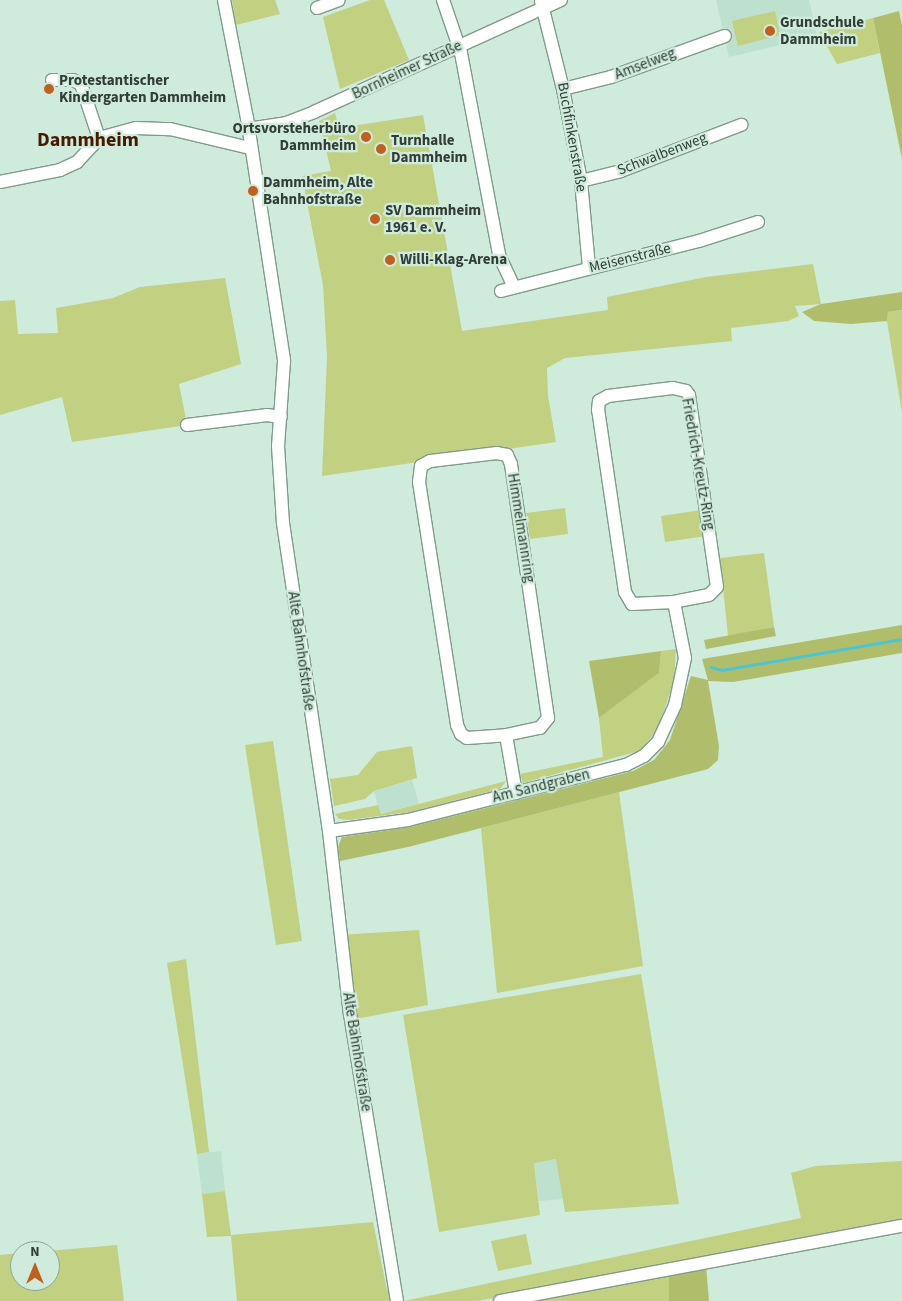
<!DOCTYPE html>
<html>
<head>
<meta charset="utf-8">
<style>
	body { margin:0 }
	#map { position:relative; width:902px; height:1301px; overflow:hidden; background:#ceebdb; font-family:"Source Sans 3",sans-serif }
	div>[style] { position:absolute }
	.built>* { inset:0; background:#bde1ce }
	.green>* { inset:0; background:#c2d081 }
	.forest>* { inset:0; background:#b0be6c }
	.stream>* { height:3px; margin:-1.5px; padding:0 1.5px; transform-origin:1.5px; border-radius:1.5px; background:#4cc4d3 }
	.roads { filter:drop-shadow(1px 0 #809b8c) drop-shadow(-1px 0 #809b8c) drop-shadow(0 1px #809b8c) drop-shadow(0 -1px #809b8c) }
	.minor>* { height:12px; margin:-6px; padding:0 6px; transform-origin:6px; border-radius:6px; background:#fff }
	.dots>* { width:14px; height:14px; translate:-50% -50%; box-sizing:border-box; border:2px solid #ceebdb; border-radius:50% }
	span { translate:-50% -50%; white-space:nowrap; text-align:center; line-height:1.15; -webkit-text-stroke:4.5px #ceebdb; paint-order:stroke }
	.poi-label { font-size:15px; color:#323d37; font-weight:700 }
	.left { translate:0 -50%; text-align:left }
	.right { translate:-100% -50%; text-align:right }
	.street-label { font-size:15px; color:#323d37 }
	.district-label { font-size:20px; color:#471a00; font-weight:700 }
	.north { position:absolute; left:10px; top:1241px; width:50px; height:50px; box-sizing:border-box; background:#ceebdb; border:1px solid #90a599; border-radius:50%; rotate:0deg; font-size:14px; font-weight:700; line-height:20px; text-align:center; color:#323d37 }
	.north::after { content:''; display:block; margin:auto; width:18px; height:22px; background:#c1601e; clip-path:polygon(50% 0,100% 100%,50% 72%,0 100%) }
</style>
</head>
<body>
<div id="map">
	<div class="built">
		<i style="clip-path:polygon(716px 0,809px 0,817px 36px,729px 57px)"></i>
		<i style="clip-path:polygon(412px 780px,419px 804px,380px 814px,374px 791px)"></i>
		<i style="clip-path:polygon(221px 1151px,225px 1191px,202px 1194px,197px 1154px)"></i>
		<i style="clip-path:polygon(557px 1159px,563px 1199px,539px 1201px,534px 1162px)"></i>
	</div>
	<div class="green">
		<i style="clip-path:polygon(232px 0,275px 0,280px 14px,236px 25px)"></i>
		<i style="clip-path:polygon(370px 0,384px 0,409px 60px,340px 89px,323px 17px)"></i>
		<i style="clip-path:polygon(775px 11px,780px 35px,738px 46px,732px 21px)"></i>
		<i style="clip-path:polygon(873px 18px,880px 53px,837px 64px,819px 32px)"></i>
		<i style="clip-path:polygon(335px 113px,339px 128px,423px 115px,462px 331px,608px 310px,607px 297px,706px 277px,813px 264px,821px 304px,795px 306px,799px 316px,788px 321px,731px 328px,732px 341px,565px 358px,547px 368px,548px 396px,556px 442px,322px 476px,327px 357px,323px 285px,302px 176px,331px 171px,319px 121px)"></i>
		<i style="clip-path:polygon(225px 278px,241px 364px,179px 384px,187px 425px,72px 442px,62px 397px,0 415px,0 301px,15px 300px,18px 334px,58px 333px,56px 308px,113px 298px,140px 287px)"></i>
		<i style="clip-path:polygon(902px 310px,902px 413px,887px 321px,888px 312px)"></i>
		<i style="clip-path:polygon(565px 508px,568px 534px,530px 539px,526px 513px)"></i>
		<i style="clip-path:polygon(702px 510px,706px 536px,665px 542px,661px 516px)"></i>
		<i style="clip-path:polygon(764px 553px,774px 627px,728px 636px,720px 558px)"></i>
		<i style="clip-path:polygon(676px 649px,674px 680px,667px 702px,657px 731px,639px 751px,523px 783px,520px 774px,603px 757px,599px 718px,659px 673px,661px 651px)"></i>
		<i style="clip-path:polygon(273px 741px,302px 941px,276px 945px,245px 745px)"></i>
		<i style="clip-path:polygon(412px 746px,417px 778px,374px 791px,365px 799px,334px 806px,330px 779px,358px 775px,377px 752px)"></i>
		<i style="clip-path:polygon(506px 781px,500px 789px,410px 812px,349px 820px,339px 819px,335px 814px,378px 805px,381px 814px)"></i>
		<i style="clip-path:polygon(619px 792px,643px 966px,497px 993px,481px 828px)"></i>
		<i style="clip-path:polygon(419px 930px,428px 1005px,351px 1020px,339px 935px)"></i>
		<i style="clip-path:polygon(186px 959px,209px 1152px,197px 1154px,167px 963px)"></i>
		<i style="clip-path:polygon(641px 974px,679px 1204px,565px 1212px,556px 1159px,534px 1163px,540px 1215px,439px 1232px,403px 1015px)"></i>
		<i style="clip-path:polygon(902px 1161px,902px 1221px,477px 1301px,404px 1301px,801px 1218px,791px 1173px,815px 1166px)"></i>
		<i style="clip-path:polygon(225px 1191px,231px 1235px,373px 1222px,387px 1290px,395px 1289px,398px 1301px,237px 1301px,231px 1236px,207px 1237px,202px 1194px)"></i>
		<i style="clip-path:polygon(526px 1234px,532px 1264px,498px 1271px,491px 1241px)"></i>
		<i style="clip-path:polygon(117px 1245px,124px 1301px,0 1301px,0 1255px,20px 1253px,20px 1281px,50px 1281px,48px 1251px)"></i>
		<i style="clip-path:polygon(669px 1269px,669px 1301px,499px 1301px)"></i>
	</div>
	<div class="forest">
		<i style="clip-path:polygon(899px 11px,902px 26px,902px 159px,873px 18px)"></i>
		<i style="clip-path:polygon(902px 292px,902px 310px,888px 312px,887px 321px,851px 324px,814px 321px,802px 312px,821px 304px)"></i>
		<i style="clip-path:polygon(902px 625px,902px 653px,733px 682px,708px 681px,719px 746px,718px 760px,708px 769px,408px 847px,340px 861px,338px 847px,342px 837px,410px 827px,633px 771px,654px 760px,670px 740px,691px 676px,708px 680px,702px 659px)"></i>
		<i style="clip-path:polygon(774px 627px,776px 636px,706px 649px,704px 640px)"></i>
		<i style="clip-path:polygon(661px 651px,659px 673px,599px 718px,589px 661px)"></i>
		<i style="clip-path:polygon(706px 1266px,709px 1301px,669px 1301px,669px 1269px)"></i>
	</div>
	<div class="stream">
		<i style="left:711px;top:667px;width:11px;rotate:15deg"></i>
		<i style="left:722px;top:670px;width:183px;rotate:-9.8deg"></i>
	</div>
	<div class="roads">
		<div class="minor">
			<i style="left:224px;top:0;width:120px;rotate:79deg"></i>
			<i style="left:247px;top:118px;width:246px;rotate:81.3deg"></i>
			<i style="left:284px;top:361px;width:85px;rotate:94deg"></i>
			<i style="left:278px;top:446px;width:77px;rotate:86.3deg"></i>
			<i style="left:283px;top:523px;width:311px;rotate:81.5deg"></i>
			<i style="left:329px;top:831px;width:184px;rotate:83.5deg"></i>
			<i style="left:350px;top:1014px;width:291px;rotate:80.7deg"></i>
			<i style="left:443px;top:0;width:56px;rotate:71.2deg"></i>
			<i style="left:461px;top:53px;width:206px;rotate:79.3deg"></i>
			<i style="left:499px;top:255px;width:35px;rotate:65deg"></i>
			<i style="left:541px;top:1px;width:91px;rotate:76deg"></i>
			<i style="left:563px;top:89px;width:94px;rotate:78.9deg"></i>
			<i style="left:581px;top:181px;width:87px;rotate:84.7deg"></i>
			<i style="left:317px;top:8px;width:23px;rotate:-20deg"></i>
			<i style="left:52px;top:80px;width:21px"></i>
			<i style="left:73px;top:80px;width:9px;rotate:27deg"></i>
			<i style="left:81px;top:84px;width:57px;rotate:71.6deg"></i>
			<i style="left:563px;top:89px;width:49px;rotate:-14deg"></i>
			<i style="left:611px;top:77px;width:121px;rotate:-19.8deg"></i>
			<i style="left:248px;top:129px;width:38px;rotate:-9deg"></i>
			<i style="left:286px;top:123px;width:30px;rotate:-21deg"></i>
			<i style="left:314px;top:112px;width:271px;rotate:-24.4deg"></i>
			<i style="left:581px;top:181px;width:41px;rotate:-14deg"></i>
			<i style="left:621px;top:171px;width:129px;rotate:-21deg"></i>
			<i style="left:0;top:182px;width:61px;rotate:-11.3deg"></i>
			<i style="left:60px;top:170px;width:19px;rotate:-25deg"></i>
			<i style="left:77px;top:162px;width:33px;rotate:-47deg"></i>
			<i style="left:99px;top:138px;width:38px;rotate:-15deg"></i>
			<i style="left:136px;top:128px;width:34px;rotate:2deg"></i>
			<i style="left:170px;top:129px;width:82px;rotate:13.4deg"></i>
			<i style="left:501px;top:291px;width:204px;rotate:-14.2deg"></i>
			<i style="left:699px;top:241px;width:62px;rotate:-17.9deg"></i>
			<i style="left:187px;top:425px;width:81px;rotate:-7.1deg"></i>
			<i style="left:267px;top:415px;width:14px;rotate:8deg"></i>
			<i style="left:506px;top:735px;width:35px;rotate:-12deg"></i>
			<i style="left:540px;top:728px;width:13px;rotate:-51deg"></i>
			<i style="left:548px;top:718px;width:257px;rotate:-98.3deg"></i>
			<i style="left:511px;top:464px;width:10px;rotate:-114deg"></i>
			<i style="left:507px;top:455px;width:10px;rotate:-169deg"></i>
			<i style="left:497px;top:453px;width:67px;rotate:173.2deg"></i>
			<i style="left:430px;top:461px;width:10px;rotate:151deg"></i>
			<i style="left:421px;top:466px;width:16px;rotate:97deg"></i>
			<i style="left:419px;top:482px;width:246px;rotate:81.1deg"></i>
			<i style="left:457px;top:725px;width:10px;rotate:66deg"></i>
			<i style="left:461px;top:734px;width:7px;rotate:34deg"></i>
			<i style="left:467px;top:738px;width:39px;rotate:-4deg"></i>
			<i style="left:506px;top:735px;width:59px;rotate:80.2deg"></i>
			<i style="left:329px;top:831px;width:80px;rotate:-7.9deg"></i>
			<i style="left:408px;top:820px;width:225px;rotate:-14.2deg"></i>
			<i style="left:626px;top:765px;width:20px;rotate:-27deg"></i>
			<i style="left:644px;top:756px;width:20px;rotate:-45deg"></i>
			<i style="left:658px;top:742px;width:41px;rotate:-65.3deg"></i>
			<i style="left:675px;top:705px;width:48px;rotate:-78deg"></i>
			<i style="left:685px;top:658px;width:57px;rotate:-101.1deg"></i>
			<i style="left:674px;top:602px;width:42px;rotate:177.3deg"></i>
			<i style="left:632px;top:604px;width:14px;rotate:-120deg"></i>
			<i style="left:625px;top:592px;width:184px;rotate:-98.4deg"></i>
			<i style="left:598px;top:410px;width:9px;rotate:-84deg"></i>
			<i style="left:599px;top:401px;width:10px;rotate:-29deg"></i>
			<i style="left:608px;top:396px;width:65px;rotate:-7deg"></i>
			<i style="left:673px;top:388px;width:13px;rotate:13deg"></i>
			<i style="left:686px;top:391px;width:5px;rotate:53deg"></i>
			<i style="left:689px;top:395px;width:194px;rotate:81.7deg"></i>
			<i style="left:717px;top:587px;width:11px;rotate:135deg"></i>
			<i style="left:709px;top:595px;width:36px;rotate:169deg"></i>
			<i style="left:500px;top:1301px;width:409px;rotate:-10.6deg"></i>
		</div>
	</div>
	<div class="dots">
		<i style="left:770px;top:31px;background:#c1601e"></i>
		<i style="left:49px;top:89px;background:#c1601e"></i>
		<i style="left:366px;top:137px;background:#c1601e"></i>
		<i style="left:381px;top:149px;background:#c1601e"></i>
		<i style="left:253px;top:191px;background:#c1601e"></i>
		<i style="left:375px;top:219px;background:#c1601e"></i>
		<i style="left:390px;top:260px;background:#c1601e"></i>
	</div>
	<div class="poi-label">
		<span class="left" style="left:780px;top:31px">Grundschule<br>Dammheim</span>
		<span class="left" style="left:59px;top:89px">Protestantischer<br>Kindergarten Dammheim</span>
		<span class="right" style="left:356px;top:137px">Ortsvorsteherbüro<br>Dammheim</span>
		<span class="left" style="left:391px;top:149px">Turnhalle<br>Dammheim</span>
		<span class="left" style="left:263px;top:191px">Dammheim, Alte<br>Bahnhofstraße</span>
		<span class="left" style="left:385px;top:219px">SV Dammheim<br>1961 e. V.</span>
		<span class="left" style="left:400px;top:260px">Willi-Klag-Arena</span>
	</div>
	<div class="street-label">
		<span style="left:645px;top:64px;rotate:-21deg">Amselweg</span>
		<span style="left:407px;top:70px;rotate:-25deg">Bornheimer Straße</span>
		<span style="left:572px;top:137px;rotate:80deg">Buchfinkenstraße</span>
		<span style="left:662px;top:154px;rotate:-21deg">Schwalbenweg</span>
		<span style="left:630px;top:258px;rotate:-14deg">Meisenstraße</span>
		<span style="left:698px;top:464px;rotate:80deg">Friedrich-Kreutz-Ring</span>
		<span style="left:521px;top:528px;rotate:81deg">Himmelmannring</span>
		<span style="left:301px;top:651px;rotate:82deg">Alte Bahnhofstraße</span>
		<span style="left:541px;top:786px;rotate:-14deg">Am Sandgraben</span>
		<span style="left:357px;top:1052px;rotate:81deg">Alte Bahnhofstraße</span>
	</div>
	<div class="district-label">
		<span style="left:88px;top:140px">Dammheim</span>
	</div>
	<div class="north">N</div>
</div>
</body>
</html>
